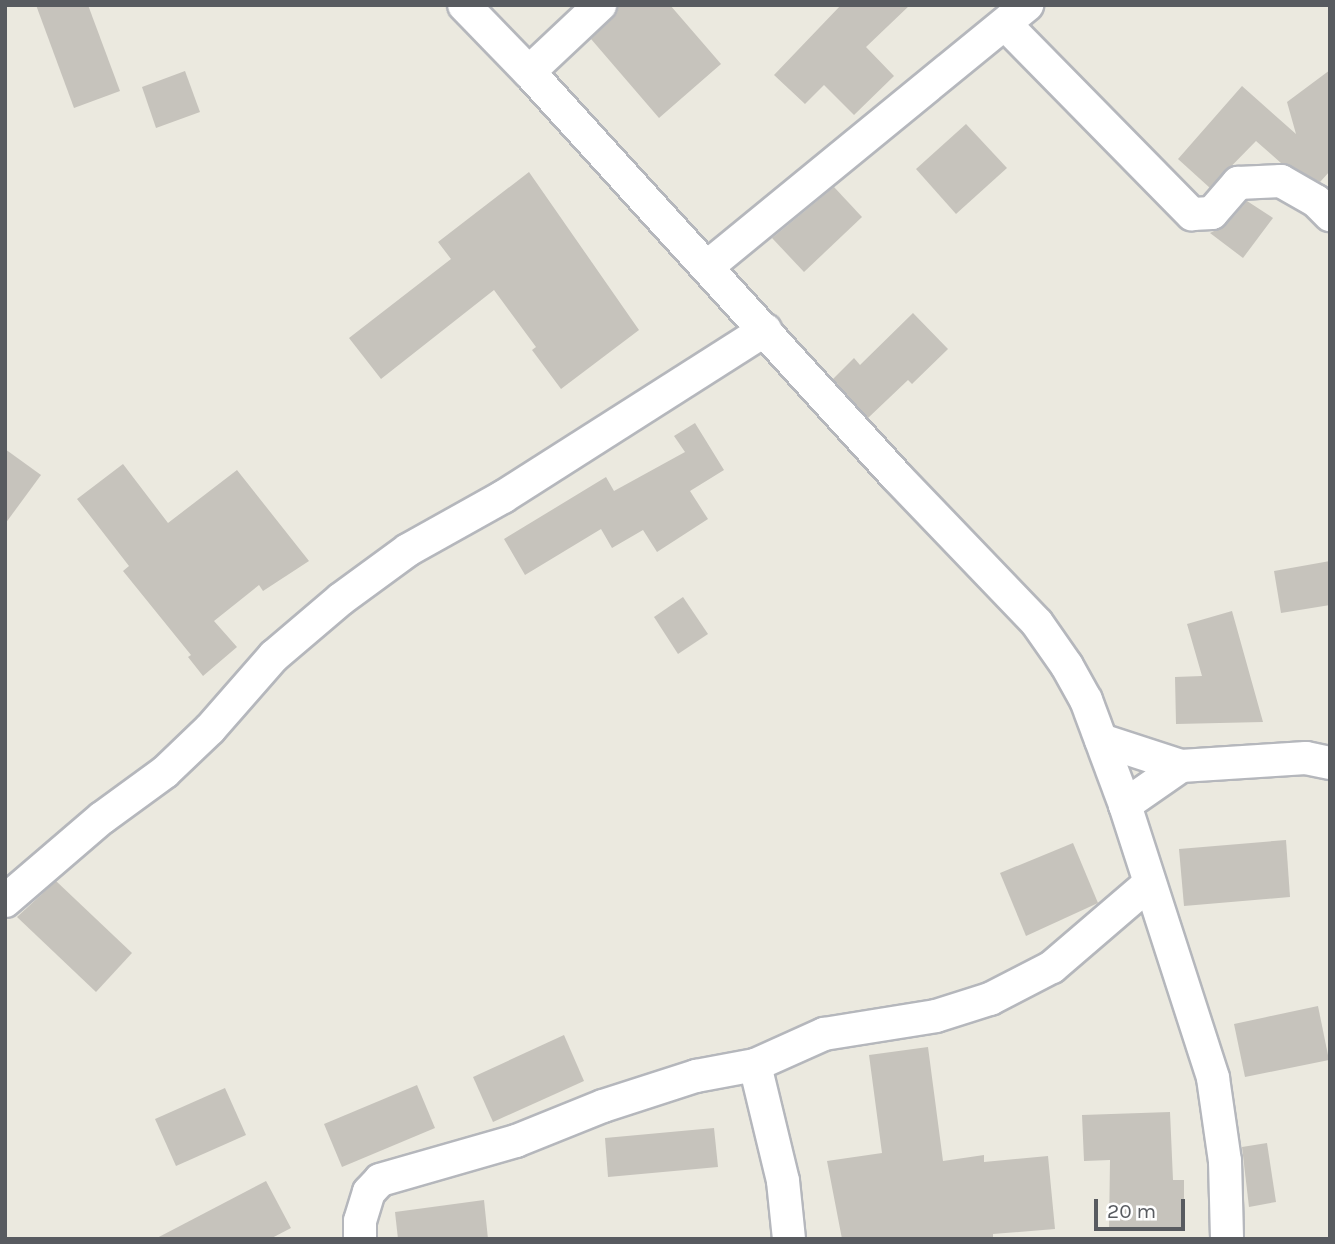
<!DOCTYPE html>
<html>
<head>
<meta charset="utf-8">
<style>
	body { margin:0 }
	#map { position:relative; width:1335px; height:1244px; overflow:hidden; background:#ebe9df; font-family:Karla,sans-serif }
	div>[style] { position:absolute }
	.building>* { inset:0; background:#c6c3bc }
	.roads { filter:drop-shadow(2px 0 #b5b7bc) drop-shadow(-2px 0 #b5b7bc) drop-shadow(0 2px #b5b7bc) drop-shadow(0 -2px #b5b7bc) }
	.minor>* { height:32px; margin:-16px; padding:0 16px; transform-origin:16px; border-radius:16px; background:#fff }
	span { translate:-50% -50%; white-space:nowrap; text-align:center; line-height:1.15; -webkit-text-stroke:5px #fff; paint-order:stroke }
	.frame { position:absolute; inset:0; border:7px solid #585b60; pointer-events:none }
	.scale { position:absolute; left:1094px; top:1199px; width:91px; height:32px; box-sizing:border-box; border:4px solid #585b60; border-top:0; padding-left:9px; font-size:21px; line-height:24px; white-space:nowrap; color:#585b60; -webkit-text-stroke:5px #fff; paint-order:stroke }
</style>
</head>
<body>
<div id="map">
	<div class="building">
		<i style="clip-path:polygon(36px 5px,88px 5px,120px 91px,74px 108px)"></i>
		<i style="clip-path:polygon(618px 5px,670px 5px,721px 64px,659px 118px,591px 39px,613px 18px)"></i>
		<i style="clip-path:polygon(841px 5px,910px 5px,866px 47px,894px 76px,854px 115px,824px 85px,805px 104px,774px 75px)"></i>
		<i style="clip-path:polygon(1330px 70px,1330px 171px,1320px 182px,1281px 163px,1256px 141px,1210px 188px,1178px 159px,1242px 86px,1296px 134px,1287px 102px)"></i>
		<i style="clip-path:polygon(185px 71px,200px 112px,156px 128px,142px 87px)"></i>
		<i style="clip-path:polygon(966px 124px,1007px 168px,956px 214px,916px 169px)"></i>
		<i style="clip-path:polygon(529px 172px,639px 330px,561px 389px,532px 350px,536px 347px,494px 290px,381px 379px,349px 338px,451px 259px,438px 242px)"></i>
		<i style="clip-path:polygon(834px 187px,862px 217px,804px 272px,772px 238px)"></i>
		<i style="clip-path:polygon(1247px 201px,1273px 218px,1243px 258px,1210px 233px,1226px 225px)"></i>
		<i style="clip-path:polygon(913px 313px,948px 349px,912px 384px,908px 380px,868px 418px,833px 379px,854px 358px,860px 365px)"></i>
		<i style="clip-path:polygon(695px 423px,724px 470px,690px 491px,708px 519px,657px 552px,643px 530px,612px 548px,601px 529px,525px 575px,504px 539px,606px 477px,614px 491px,685px 452px,674px 436px)"></i>
		<i style="clip-path:polygon(5px 449px,41px 475px,5px 524px)"></i>
		<i style="clip-path:polygon(123px 464px,168px 523px,237px 470px,309px 561px,263px 591px,259px 585px,214px 621px,237px 647px,203px 676px,188px 657px,191px 655px,123px 571px,129px 566px,77px 499px)"></i>
		<i style="clip-path:polygon(1330px 561px,1330px 605px,1281px 613px,1274px 571px)"></i>
		<i style="clip-path:polygon(683px 597px,708px 634px,678px 654px,654px 617px)"></i>
		<i style="clip-path:polygon(1232px 611px,1263px 722px,1176px 724px,1175px 677px,1202px 676px,1187px 624px)"></i>
		<i style="clip-path:polygon(1286px 840px,1290px 897px,1184px 906px,1179px 849px)"></i>
		<i style="clip-path:polygon(1073px 843px,1098px 903px,1026px 936px,1000px 873px)"></i>
		<i style="clip-path:polygon(56px 881px,132px 953px,96px 992px,17px 917px)"></i>
		<i style="clip-path:polygon(1318px 1006px,1329px 1060px,1245px 1077px,1234px 1024px)"></i>
		<i style="clip-path:polygon(564px 1035px,584px 1081px,493px 1122px,473px 1077px)"></i>
		<i style="clip-path:polygon(928px 1047px,943px 1161px,984px 1155px,984px 1162px,1048px 1156px,1055px 1229px,993px 1234px,993px 1239px,842px 1239px,827px 1161px,882px 1153px,869px 1055px)"></i>
		<i style="clip-path:polygon(417px 1085px,435px 1128px,342px 1167px,324px 1124px)"></i>
		<i style="clip-path:polygon(225px 1088px,246px 1135px,176px 1166px,155px 1119px)"></i>
		<i style="clip-path:polygon(1170px 1112px,1173px 1180px,1184px 1180px,1184px 1231px,1109px 1231px,1110px 1160px,1084px 1161px,1082px 1115px)"></i>
		<i style="clip-path:polygon(714px 1128px,718px 1167px,608px 1177px,605px 1138px)"></i>
		<i style="clip-path:polygon(1267px 1143px,1276px 1202px,1249px 1207px,1242px 1147px)"></i>
		<i style="clip-path:polygon(266px 1181px,291px 1228px,270px 1239px,155px 1239px)"></i>
		<i style="clip-path:polygon(484px 1200px,488px 1239px,398px 1239px,395px 1212px)"></i>
	</div>
	<div class="roads">
		<div class="minor">
			<i style="left:464px;top:5px;width:93px;rotate:45.9deg"></i>
			<i style="left:529px;top:72px;width:547px;rotate:47.74deg"></i>
			<i style="left:897px;top:477px;width:202px;rotate:46.2deg"></i>
			<i style="left:1037px;top:623px;width:52px;rotate:55.1deg"></i>
			<i style="left:1067px;top:666px;width:39px;rotate:61deg"></i>
			<i style="left:1086px;top:700px;width:112px;rotate:69.6deg"></i>
			<i style="left:1125px;top:805px;width:287px;rotate:72.1deg"></i>
			<i style="left:1213px;top:1078px;width:84px;rotate:81.8deg"></i>
			<i style="left:1225px;top:1161px;width:78px;rotate:88.5deg"></i>
			<i style="left:1005px;top:24px;width:267px;rotate:45.5deg"></i>
			<i style="left:1192px;top:214px;width:20px;rotate:-3deg"></i>
			<i style="left:1212px;top:213px;width:40px;rotate:-49deg"></i>
			<i style="left:1238px;top:183px;width:43px;rotate:-2.7deg"></i>
			<i style="left:1281px;top:181px;width:40px;rotate:29.7deg"></i>
			<i style="left:1316px;top:201px;width:20px;rotate:45deg"></i>
			<i style="left:529px;top:72px;width:98px;rotate:-43.3deg"></i>
			<i style="left:707px;top:267px;width:414px;rotate:-39.3deg"></i>
			<i style="left:1101px;top:740px;width:84px;rotate:18deg"></i>
			<i style="left:1181px;top:766px;width:125px;rotate:-3.7deg"></i>
			<i style="left:1306px;top:758px;width:25px;rotate:12deg"></i>
			<i style="left:1125px;top:805px;width:68px;rotate:-34.9deg"></i>
			<i style="left:5px;top:901px;width:128px;rotate:-40.6deg"></i>
			<i style="left:102px;top:818px;width:78px;rotate:-36.1deg"></i>
			<i style="left:165px;top:772px;width:62px;rotate:-43.7deg"></i>
			<i style="left:210px;top:729px;width:97px;rotate:-48.8deg"></i>
			<i style="left:274px;top:656px;width:88px;rotate:-40.4deg"></i>
			<i style="left:341px;top:599px;width:83px;rotate:-36.2deg"></i>
			<i style="left:408px;top:550px;width:109px;rotate:-29.2deg"></i>
			<i style="left:503px;top:497px;width:311px;rotate:-32.5deg"></i>
			<i style="left:755px;top:1065px;width:119px;rotate:76.4deg"></i>
			<i style="left:783px;top:1181px;width:58px;rotate:84.1deg"></i>
			<i style="left:360px;top:1239px;width:18px;rotate:-90deg"></i>
			<i style="left:360px;top:1221px;width:30px;rotate:-73deg"></i>
			<i style="left:369px;top:1192px;width:16px;rotate:-47deg"></i>
			<i style="left:380px;top:1180px;width:141px;rotate:-16deg"></i>
			<i style="left:516px;top:1141px;width:94px;rotate:-21.9deg"></i>
			<i style="left:603px;top:1106px;width:98px;rotate:-17.9deg"></i>
			<i style="left:696px;top:1076px;width:60px;rotate:-10.6deg"></i>
			<i style="left:755px;top:1065px;width:76px;rotate:-24.2deg"></i>
			<i style="left:824px;top:1034px;width:113px;rotate:-9.1deg"></i>
			<i style="left:936px;top:1016px;width:57px;rotate:-17.5deg"></i>
			<i style="left:990px;top:999px;width:70px;rotate:-27.3deg"></i>
			<i style="left:1052px;top:967px;width:128px;rotate:-40.6deg"></i>
		</div>
	</div>
	<div class="frame"></div>
	<div class="scale">20 m</div>
</div>
</body>
</html>
